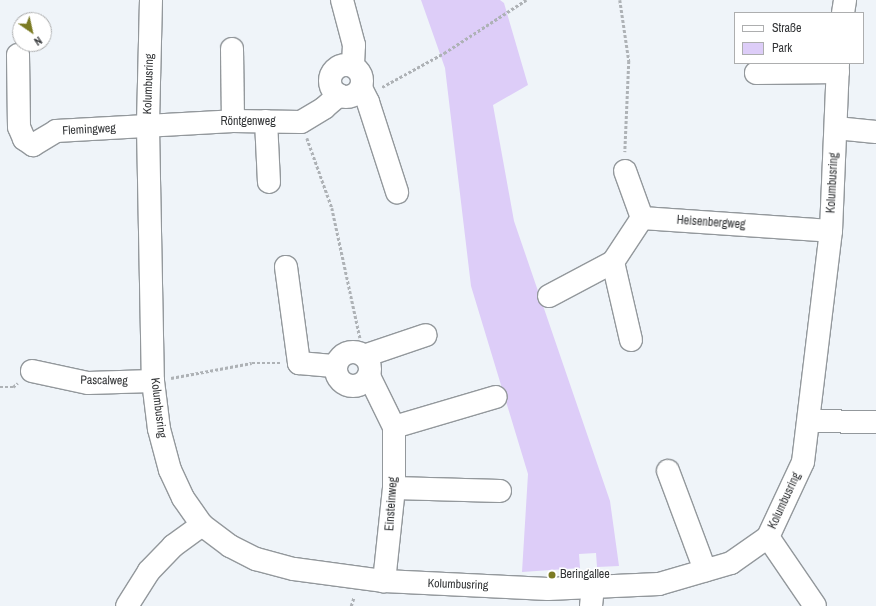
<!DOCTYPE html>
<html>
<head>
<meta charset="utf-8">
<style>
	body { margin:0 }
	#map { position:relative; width:876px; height:606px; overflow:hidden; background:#eff4f9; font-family:"Archivo Narrow",sans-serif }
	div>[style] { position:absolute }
	.green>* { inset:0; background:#ddcdf8 }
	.path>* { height:2.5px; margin-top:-1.25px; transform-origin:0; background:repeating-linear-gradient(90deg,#aeb2b6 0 3px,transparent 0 5px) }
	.roads { filter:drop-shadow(1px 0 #93989c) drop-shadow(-1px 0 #93989c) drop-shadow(0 1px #93989c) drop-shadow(0 -1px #93989c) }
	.minor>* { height:22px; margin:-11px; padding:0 11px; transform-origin:11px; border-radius:11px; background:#fff }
	.minor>.ring { margin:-11px; padding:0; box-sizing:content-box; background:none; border:22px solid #fff; border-radius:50% }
	.dots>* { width:11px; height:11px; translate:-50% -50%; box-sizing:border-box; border:2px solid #fff; border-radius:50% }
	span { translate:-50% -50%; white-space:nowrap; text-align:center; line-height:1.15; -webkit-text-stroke:3px #fff; paint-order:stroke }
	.street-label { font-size:12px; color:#333537 }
	.poi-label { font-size:12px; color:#333537 }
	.left { translate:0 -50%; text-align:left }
	.legend { position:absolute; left:734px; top:12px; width:130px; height:52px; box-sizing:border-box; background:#fff; border:1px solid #adaeaf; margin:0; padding:5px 7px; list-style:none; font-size:12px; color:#333537 }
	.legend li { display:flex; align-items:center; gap:8px; height:20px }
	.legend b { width:20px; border:1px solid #adaeaf }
	.north { position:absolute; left:12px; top:12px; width:40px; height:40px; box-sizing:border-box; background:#fff; border:1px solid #adaeaf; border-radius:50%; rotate:146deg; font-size:11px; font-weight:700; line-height:16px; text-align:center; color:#333537 }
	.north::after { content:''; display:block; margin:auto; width:14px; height:18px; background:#7b7b23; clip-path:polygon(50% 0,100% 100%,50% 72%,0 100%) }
</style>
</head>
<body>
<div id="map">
	<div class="green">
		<i style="clip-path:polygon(421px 0,500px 0,504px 3px,528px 85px,493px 105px,514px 221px,610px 501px,619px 566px,597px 567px,596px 553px,579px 554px,580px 568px,522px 572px,528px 474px,471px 286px,445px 68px)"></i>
	</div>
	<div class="path">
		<i style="left:620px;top:0;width:62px;rotate:81.6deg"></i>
		<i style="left:629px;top:61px;width:91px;rotate:92.5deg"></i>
		<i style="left:382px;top:87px;width:71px;rotate:-28.7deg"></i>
		<i style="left:444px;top:53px;width:98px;rotate:-32.9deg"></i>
		<i style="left:307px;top:138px;width:74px;rotate:70.3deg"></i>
		<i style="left:332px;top:208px;width:133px;rotate:77.8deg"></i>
		<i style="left:171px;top:378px;width:82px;rotate:-10.5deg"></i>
		<i style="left:252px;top:363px;width:29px"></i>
		<i style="left:0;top:387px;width:13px"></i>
		<i style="left:13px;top:387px;width:6px;rotate:-39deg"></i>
		<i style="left:351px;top:606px;width:9px;rotate:-72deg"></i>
	</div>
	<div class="roads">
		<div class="minor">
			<i style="left:151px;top:0;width:127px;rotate:91.4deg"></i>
			<i style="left:148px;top:127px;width:254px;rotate:88.9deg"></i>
			<i style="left:153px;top:381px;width:48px;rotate:82.9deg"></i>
			<i style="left:159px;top:429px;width:42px;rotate:75deg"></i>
			<i style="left:170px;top:470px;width:31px;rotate:65deg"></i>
			<i style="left:183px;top:498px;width:33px;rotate:55deg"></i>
			<i style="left:202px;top:525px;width:35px;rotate:37deg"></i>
			<i style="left:230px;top:546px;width:29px;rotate:27deg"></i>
			<i style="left:256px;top:559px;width:39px;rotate:15deg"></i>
			<i style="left:294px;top:569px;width:91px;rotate:7.6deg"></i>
			<i style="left:384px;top:581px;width:164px;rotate:2.8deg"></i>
			<i style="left:548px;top:589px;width:111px;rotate:-2.6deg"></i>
			<i style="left:659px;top:584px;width:75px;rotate:-16.3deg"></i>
			<i style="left:731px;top:563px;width:45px;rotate:-35.1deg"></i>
			<i style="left:768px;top:537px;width:83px;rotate:-65deg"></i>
			<i style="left:803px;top:462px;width:233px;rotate:-83.1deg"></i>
			<i style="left:831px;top:231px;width:168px;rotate:-87.6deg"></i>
			<i style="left:342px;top:0;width:47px;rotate:75.1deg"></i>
			<i style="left:354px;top:45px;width:21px;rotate:93deg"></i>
			<i style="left:843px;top:13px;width:13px;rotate:-81deg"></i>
			<i style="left:232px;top:49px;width:72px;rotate:89.2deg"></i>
			<i style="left:18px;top:55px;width:72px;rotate:89.2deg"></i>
			<i style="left:19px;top:127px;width:13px;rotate:67deg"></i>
			<i style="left:24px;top:139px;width:11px;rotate:34deg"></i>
			<i style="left:33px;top:145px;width:27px;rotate:-31deg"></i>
			<i style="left:56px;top:131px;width:177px;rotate:-3.2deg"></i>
			<i style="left:233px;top:121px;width:68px;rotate:0.8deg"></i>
			<i style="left:301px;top:122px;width:27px;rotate:-31deg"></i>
			<i style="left:324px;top:108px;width:20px;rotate:-41deg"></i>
			<i class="ring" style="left:330px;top:65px;width:10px;height:10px"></i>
			<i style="left:756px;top:73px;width:82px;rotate:-0.7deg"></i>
			<i style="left:361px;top:88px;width:16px;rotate:63deg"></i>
			<i style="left:368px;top:102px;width:95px;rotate:72.1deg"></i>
			<i style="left:266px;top:121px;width:61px;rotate:87.2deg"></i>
			<i style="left:836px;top:128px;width:40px;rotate:5.7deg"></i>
			<i style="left:625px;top:171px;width:50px;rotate:70.1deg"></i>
			<i style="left:642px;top:218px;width:189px;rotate:3.9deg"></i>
			<i style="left:613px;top:262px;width:80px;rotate:77deg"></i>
			<i style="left:286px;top:267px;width:97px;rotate:82.3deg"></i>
			<i style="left:299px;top:363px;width:37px;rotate:5deg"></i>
			<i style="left:549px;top:296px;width:72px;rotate:-28deg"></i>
			<i style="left:613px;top:262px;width:53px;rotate:-56.6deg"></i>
			<i class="ring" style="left:336px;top:352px;width:12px;height:12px"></i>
			<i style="left:364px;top:356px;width:65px;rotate:-18.7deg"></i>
			<i style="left:32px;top:371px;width:57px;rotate:12.1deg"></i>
			<i style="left:88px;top:383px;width:65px;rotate:-1.8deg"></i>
			<i style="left:369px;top:376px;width:57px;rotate:63.9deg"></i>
			<i style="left:394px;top:427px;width:61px;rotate:90deg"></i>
			<i style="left:394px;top:488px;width:94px;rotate:96.1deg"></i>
			<i style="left:809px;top:421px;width:67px;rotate:0.9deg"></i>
			<i style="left:394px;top:427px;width:106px;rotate:-16.4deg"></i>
			<i style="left:668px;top:471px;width:106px;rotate:69.5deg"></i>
			<i style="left:394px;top:488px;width:106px;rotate:1.6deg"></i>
			<i style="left:768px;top:537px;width:83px;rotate:55.7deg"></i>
			<i style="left:127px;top:606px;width:41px;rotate:-57.8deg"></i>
			<i style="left:149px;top:571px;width:35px;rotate:-46deg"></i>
			<i style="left:173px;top:546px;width:36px;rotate:-36deg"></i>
			<i style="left:591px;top:606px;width:18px;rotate:-84deg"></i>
		</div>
	</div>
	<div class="dots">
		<i style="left:552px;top:575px;background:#7b7b23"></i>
	</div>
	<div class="street-label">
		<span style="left:149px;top:84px;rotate:-88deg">Kolumbusring</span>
		<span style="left:248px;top:122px">Röntgenweg</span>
		<span style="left:89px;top:130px;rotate:-3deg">Flemingweg</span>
		<span style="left:833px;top:183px;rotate:-87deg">Kolumbusring</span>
		<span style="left:711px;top:223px;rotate:4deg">Heisenbergweg</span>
		<span style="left:104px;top:381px;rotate:1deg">Pascalweg</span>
		<span style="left:158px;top:408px;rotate:83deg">Kolumbusring</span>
		<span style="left:785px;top:501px;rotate:-65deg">Kolumbusring</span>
		<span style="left:392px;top:504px;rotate:-86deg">Einsteinweg</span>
		<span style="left:458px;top:585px;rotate:2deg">Kolumbusring</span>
	</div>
	<div class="poi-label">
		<span class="left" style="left:560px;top:575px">Beringallee</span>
	</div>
	<ul class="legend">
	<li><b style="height:5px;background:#fff"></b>Straße</li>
	<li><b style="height:11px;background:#ddcdf8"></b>Park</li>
	</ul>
	<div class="north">N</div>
</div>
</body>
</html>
